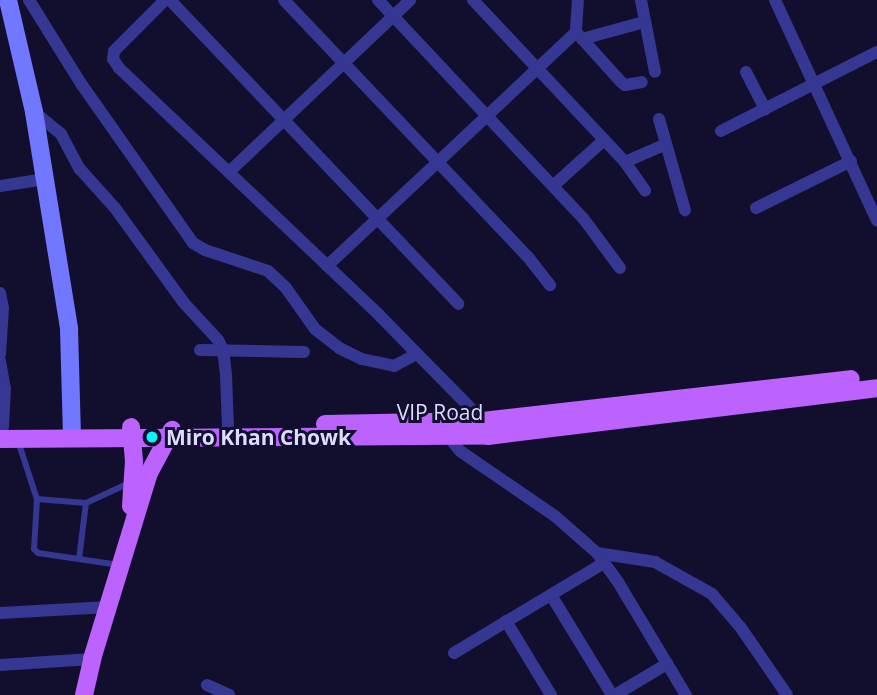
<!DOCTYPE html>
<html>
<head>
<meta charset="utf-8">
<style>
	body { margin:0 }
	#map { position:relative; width:877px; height:695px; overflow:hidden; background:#120f2e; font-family:"Open Sans",sans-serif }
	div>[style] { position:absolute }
	.service>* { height:6px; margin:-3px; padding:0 3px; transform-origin:3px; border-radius:3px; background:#353792 }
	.minor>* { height:12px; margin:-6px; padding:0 6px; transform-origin:6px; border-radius:6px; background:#353792 }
	.secondary>* { height:18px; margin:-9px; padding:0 9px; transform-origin:9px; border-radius:9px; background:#7277ff }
	.primary>* { height:18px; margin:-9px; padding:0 9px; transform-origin:9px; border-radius:9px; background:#bb62ff }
	.dots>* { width:19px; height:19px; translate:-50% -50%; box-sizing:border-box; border:4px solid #120f2e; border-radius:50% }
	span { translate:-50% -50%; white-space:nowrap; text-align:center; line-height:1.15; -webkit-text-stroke:6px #120f2e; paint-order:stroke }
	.street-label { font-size:21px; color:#dddbff }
	.poi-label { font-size:21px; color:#dddbff; font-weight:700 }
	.left { translate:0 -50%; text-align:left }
</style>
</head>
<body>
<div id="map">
	<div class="service">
		<i style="left:18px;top:441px;width:61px;rotate:71.9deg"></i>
		<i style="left:37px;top:499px;width:50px;rotate:93.4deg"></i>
		<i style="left:34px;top:549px;width:6px;rotate:45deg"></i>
		<i style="left:38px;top:553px;width:82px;rotate:8.4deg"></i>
		<i style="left:37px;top:499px;width:49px;rotate:4.7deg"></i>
		<i style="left:86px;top:503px;width:47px;rotate:-24.9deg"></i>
		<i style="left:79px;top:559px;width:56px;rotate:-82.9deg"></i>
	</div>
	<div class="minor">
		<i style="left:29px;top:0;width:100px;rotate:58.1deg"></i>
		<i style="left:82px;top:85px;width:193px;rotate:54.9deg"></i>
		<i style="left:193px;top:243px;width:14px;rotate:30deg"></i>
		<i style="left:205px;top:250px;width:66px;rotate:18.4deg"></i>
		<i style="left:268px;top:271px;width:25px;rotate:43deg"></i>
		<i style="left:286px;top:288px;width:50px;rotate:54.7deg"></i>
		<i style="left:315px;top:329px;width:31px;rotate:38deg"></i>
		<i style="left:339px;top:348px;width:25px;rotate:26deg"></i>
		<i style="left:362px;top:359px;width:33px;rotate:12deg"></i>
		<i style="left:394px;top:366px;width:24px;rotate:-28deg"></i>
		<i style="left:165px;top:0;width:72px;rotate:135deg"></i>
		<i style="left:114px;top:51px;width:8px;rotate:97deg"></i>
		<i style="left:113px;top:59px;width:11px;rotate:56deg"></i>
		<i style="left:119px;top:68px;width:359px;rotate:43.5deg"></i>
		<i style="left:379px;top:315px;width:148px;rotate:45.5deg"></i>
		<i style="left:170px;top:0;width:419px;rotate:46.5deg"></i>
		<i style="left:284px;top:0;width:354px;rotate:46.5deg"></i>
		<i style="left:528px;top:257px;width:36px;rotate:52deg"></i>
		<i style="left:378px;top:0;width:299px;rotate:46.8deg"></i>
		<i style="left:583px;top:218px;width:62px;rotate:53.5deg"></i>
		<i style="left:473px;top:0;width:222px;rotate:46.8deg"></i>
		<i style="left:625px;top:162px;width:35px;rotate:55deg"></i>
		<i style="left:578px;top:0;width:32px;rotate:94deg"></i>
		<i style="left:576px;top:32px;width:67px;rotate:48deg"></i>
		<i style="left:621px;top:82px;width:5px;rotate:37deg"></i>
		<i style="left:625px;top:85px;width:17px;rotate:-10deg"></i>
		<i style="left:641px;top:0;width:73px;rotate:79deg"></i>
		<i style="left:775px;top:0;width:243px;rotate:65.2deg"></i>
		<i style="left:582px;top:39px;width:64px;rotate:-15.3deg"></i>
		<i style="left:746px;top:72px;width:42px;rotate:62.8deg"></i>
		<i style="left:34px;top:112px;width:35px;rotate:39deg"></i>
		<i style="left:61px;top:134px;width:40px;rotate:62deg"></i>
		<i style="left:80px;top:169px;width:52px;rotate:48.1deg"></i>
		<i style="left:115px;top:208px;width:117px;rotate:54deg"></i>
		<i style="left:184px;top:303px;width:50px;rotate:47.4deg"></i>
		<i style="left:218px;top:340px;width:11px;rotate:63deg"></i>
		<i style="left:223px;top:350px;width:25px;rotate:83deg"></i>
		<i style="left:226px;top:375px;width:51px;rotate:87.8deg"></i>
		<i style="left:659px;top:119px;width:95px;rotate:74.1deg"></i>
		<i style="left:721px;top:131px;width:175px;rotate:-26.9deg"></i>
		<i style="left:625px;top:162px;width:45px;rotate:-23.7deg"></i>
		<i style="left:229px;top:172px;width:250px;rotate:-43.5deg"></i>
		<i style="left:0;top:186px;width:46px;rotate:-8.8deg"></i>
		<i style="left:553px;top:186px;width:69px;rotate:-42deg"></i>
		<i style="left:756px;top:208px;width:106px;rotate:-26.3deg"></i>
		<i style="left:327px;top:266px;width:342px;rotate:-43.2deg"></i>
		<i style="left:0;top:293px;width:15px;rotate:79deg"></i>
		<i style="left:3px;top:308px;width:46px;rotate:93.7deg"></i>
		<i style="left:200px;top:350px;width:104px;rotate:1.1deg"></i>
		<i style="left:0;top:361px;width:27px;rotate:80deg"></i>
		<i style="left:5px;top:388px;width:39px;rotate:93deg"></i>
		<i style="left:445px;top:432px;width:24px;rotate:52deg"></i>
		<i style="left:460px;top:451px;width:115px;rotate:34.4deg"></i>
		<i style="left:555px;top:516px;width:56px;rotate:41.4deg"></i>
		<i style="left:597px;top:553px;width:36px;rotate:54deg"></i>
		<i style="left:618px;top:582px;width:132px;rotate:59deg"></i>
		<i style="left:597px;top:553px;width:59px;rotate:8.8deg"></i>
		<i style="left:655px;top:562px;width:65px;rotate:29.3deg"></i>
		<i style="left:712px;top:594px;width:45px;rotate:49.5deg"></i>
		<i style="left:741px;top:628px;width:81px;rotate:55.5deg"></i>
		<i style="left:551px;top:595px;width:117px;rotate:58.6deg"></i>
		<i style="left:0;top:613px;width:109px;rotate:-3.2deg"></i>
		<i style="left:506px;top:621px;width:87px;rotate:58.7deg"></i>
		<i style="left:454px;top:653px;width:175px;rotate:-31deg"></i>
		<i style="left:0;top:665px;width:92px;rotate:-3.7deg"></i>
		<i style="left:207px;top:685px;width:24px;rotate:24deg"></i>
		<i style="left:615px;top:695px;width:61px;rotate:-30.8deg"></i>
	</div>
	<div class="secondary">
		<i style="left:8px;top:0;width:115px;rotate:76.9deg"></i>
		<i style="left:34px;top:112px;width:220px;rotate:80.8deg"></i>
		<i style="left:69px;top:329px;width:109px;rotate:88.4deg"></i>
	</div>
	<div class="primary">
		<i style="left:325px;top:424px;width:158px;rotate:-1.1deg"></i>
		<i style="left:483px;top:421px;width:370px;rotate:-6.5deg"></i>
		<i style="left:0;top:439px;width:488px;rotate:-0.4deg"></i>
		<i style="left:488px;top:436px;width:392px;rotate:-7deg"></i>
		<i style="left:131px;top:506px;width:45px;rotate:-86.2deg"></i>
		<i style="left:134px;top:461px;width:34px;rotate:-95deg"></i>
		<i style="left:84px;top:695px;width:37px;rotate:-77deg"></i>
		<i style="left:92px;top:659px;width:195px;rotate:-73deg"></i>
		<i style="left:149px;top:473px;width:49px;rotate:-61.9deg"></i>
	</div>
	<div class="dots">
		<i style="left:152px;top:437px;background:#07f5ff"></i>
	</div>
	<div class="street-label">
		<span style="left:440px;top:412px">VIP Road</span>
	</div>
	<div class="poi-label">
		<span class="left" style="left:166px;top:437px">Miro Khan Chowk</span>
	</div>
</div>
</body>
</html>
